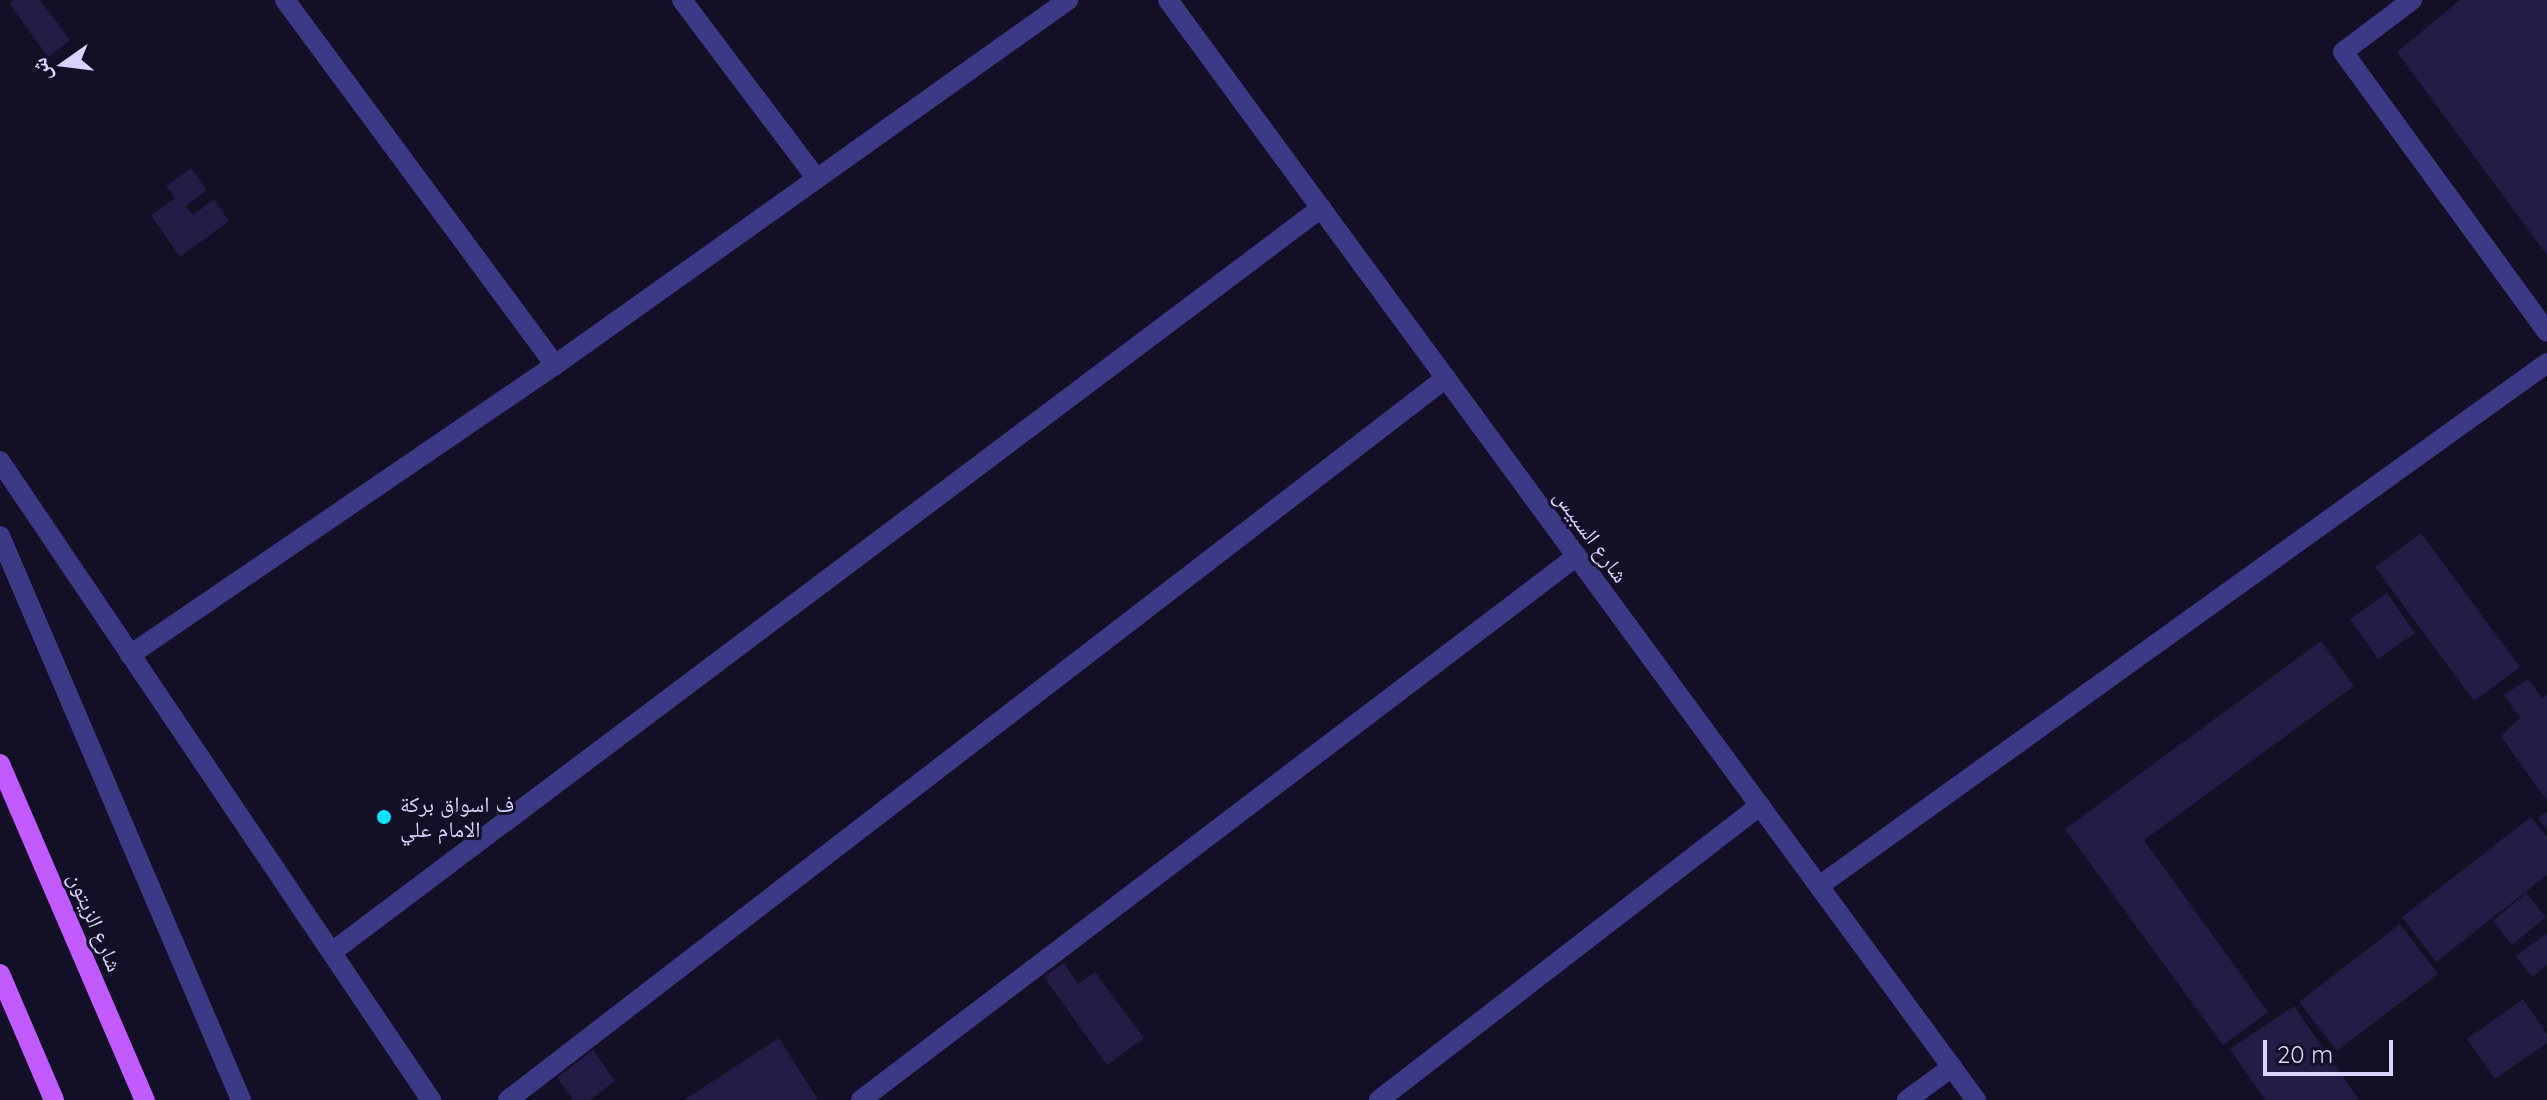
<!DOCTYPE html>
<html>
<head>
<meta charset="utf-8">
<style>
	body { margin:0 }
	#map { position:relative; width:2547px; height:1100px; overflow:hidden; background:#130f26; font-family:Quicksand,"Noto Naskh Arabic",sans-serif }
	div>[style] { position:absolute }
	.building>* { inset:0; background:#241b47 }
	.minor>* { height:20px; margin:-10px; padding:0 10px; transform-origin:10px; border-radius:10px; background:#3d3a85 }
	.major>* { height:20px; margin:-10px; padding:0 10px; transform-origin:10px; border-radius:10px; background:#c25bff }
	.dots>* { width:22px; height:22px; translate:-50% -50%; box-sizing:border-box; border:4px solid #130f26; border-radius:50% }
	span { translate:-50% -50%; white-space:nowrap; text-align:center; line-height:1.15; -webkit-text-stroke:6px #130f26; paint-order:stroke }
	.street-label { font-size:22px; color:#d9d4ff }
	.poi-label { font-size:22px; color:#d9d4ff }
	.left { translate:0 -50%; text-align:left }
	.north { position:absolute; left:24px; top:24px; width:80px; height:80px; -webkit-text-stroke:6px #130f26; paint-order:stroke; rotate:256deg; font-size:22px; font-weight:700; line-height:32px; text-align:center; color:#d9d4ff }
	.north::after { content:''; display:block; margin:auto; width:28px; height:36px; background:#d9d4ff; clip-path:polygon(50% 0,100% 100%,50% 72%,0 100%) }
	.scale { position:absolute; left:2263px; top:1040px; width:130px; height:36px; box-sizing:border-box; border:4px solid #d9d4ff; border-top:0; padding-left:10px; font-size:24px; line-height:28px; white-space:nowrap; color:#d9d4ff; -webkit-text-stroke:6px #130f26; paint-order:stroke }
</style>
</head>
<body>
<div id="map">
	<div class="building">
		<i style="clip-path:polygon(14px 0,40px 0,70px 40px,48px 57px,9px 3px)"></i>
		<i style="clip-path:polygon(2460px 0,2547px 0,2547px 255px,2397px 52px)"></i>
		<i style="clip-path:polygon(191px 168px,207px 190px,186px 206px,193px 215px,214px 199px,229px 221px,180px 257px,151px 215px,175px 198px,166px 186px)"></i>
		<i style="clip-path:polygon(2421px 533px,2520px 667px,2474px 701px,2375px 567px)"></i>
		<i style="clip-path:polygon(2387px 593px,2415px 633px,2378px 659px,2350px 619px)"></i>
		<i style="clip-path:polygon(2321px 641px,2354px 686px,2144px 840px,2268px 1012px,2223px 1045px,2065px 829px)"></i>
		<i style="clip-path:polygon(2528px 679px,2542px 698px,2547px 695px,2547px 801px,2501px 736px,2520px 718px,2504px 695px)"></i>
		<i style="clip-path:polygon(2547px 811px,2547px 830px,2538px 818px)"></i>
		<i style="clip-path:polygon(2531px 817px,2547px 837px,2547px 875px,2436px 962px,2402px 917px)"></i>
		<i style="clip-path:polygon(2526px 893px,2546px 917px,2512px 945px,2493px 921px)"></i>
		<i style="clip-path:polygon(2400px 924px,2438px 974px,2337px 1051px,2299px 1002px)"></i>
		<i style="clip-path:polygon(2547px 933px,2547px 965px,2532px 977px,2516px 956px)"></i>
		<i style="clip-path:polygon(1064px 963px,1078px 984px,1095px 972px,1144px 1038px,1107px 1065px,1044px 977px)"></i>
		<i style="clip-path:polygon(2523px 999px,2547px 1034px,2547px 1043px,2495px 1079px,2467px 1039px)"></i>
		<i style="clip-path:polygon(2294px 1006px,2359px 1100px,2265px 1100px,2230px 1049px)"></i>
		<i style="clip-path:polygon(779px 1038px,818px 1100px,684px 1100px)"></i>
		<i style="clip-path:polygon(593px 1050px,615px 1081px,590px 1100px,573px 1100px,557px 1078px)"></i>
	</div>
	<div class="minor">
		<i style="left:285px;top:0;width:454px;rotate:53.5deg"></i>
		<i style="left:682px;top:0;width:223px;rotate:53deg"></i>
		<i style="left:1168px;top:0;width:1365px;rotate:53.7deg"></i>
		<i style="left:2412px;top:0;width:86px;rotate:143deg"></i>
		<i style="left:2343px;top:52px;width:346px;rotate:53.9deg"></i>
		<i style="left:0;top:461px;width:771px;rotate:56deg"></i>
		<i style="left:0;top:536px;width:613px;rotate:66.86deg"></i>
		<i style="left:130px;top:655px;width:515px;rotate:-34.31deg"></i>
		<i style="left:555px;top:365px;width:630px;rotate:-35.43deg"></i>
		<i style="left:1819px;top:886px;width:896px;rotate:-35.69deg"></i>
		<i style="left:332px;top:952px;width:1238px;rotate:-36.95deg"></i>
		<i style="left:508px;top:1100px;width:1184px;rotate:-37.59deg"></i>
		<i style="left:861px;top:1100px;width:899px;rotate:-37.23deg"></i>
		<i style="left:1379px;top:1100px;width:482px;rotate:-37.7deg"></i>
		<i style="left:1907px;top:1100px;width:56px;rotate:-36.3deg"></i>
	</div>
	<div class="major">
		<i style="left:0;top:764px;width:366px;rotate:66.7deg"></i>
		<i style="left:0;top:974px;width:137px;rotate:66.8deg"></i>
	</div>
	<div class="dots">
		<i style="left:384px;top:817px;background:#00e5ff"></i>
	</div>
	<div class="street-label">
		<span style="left:1591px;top:536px;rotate:54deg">شارع السبيس</span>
		<span style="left:95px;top:922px;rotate:67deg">شارع الزيتون</span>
	</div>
	<div class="poi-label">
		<span class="left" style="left:400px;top:817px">ف اسواق بركة<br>الامام علي</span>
	</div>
	<div class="north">ش</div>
	<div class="scale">20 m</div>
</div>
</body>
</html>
